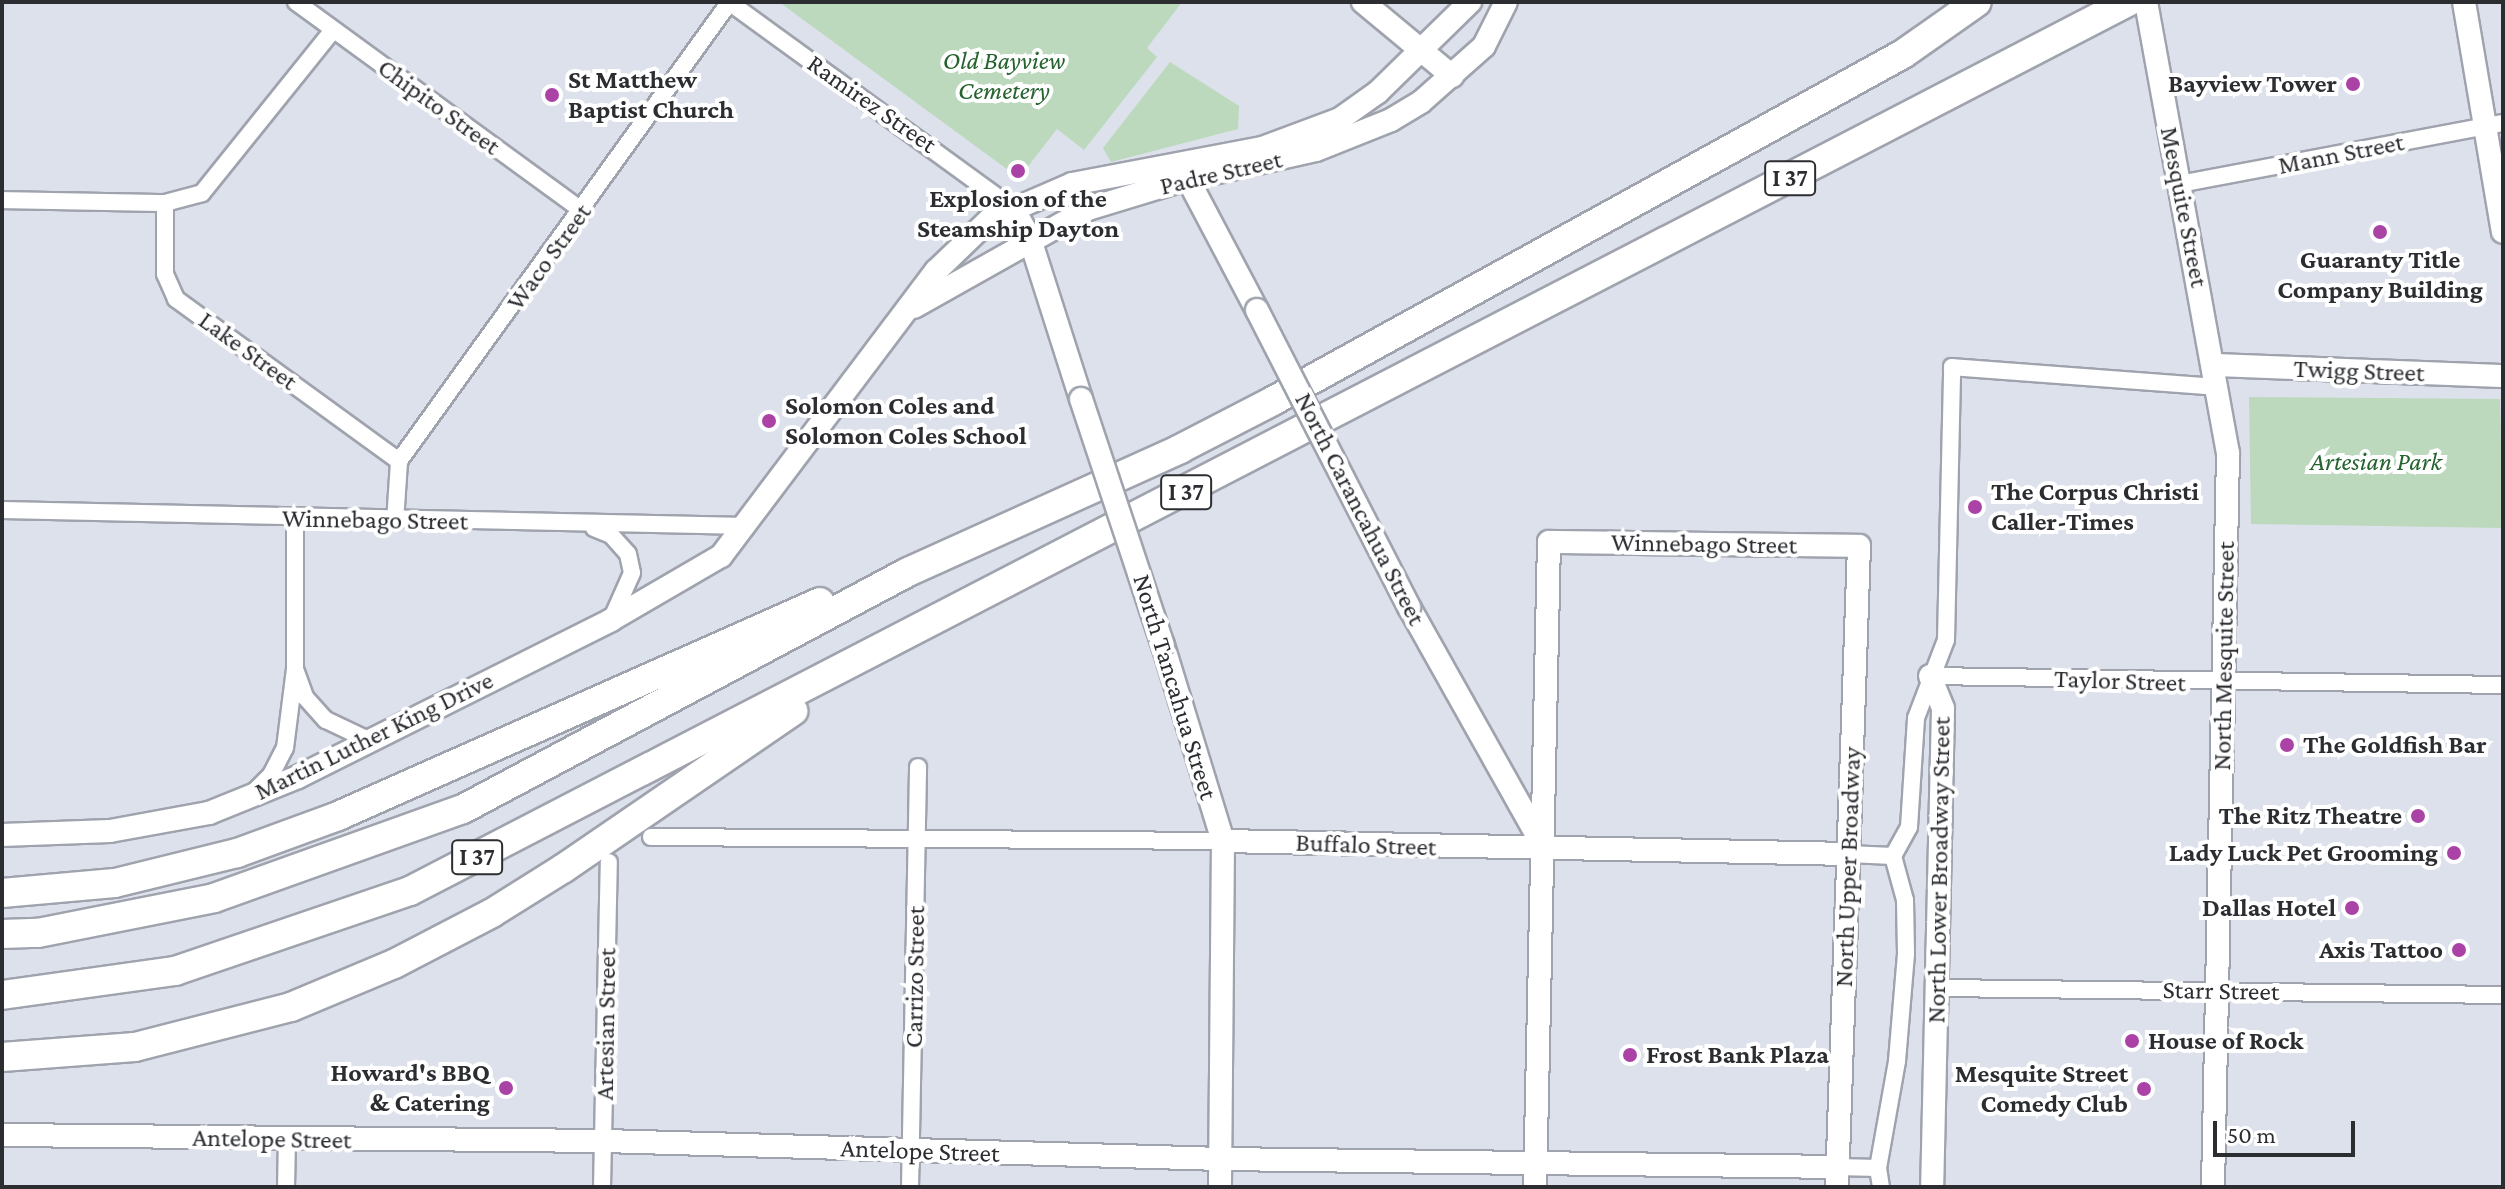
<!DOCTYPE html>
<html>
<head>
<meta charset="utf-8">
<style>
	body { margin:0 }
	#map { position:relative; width:2505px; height:1189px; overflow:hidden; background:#dde1ec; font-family:"Crimson Pro",serif }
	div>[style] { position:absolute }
	.green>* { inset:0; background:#bcd9bd }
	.roads { filter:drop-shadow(2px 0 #9fa3ad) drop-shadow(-2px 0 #9fa3ad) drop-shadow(0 2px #9fa3ad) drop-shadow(0 -2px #9fa3ad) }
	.street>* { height:16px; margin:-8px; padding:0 8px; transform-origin:8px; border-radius:8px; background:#fff }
	.secondary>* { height:22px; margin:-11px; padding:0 11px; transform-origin:11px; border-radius:11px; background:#fff }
	.highway>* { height:28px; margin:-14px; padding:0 14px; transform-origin:14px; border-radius:14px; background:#fff }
	.bridges { filter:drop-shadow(2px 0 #9fa3ad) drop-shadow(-2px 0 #9fa3ad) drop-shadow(0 2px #9fa3ad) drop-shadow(0 -2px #9fa3ad) }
	.secondary-bridge>* { height:22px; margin:-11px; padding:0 11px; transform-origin:11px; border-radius:11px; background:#fff }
	.dots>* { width:22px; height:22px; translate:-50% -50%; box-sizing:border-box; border:4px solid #fff; border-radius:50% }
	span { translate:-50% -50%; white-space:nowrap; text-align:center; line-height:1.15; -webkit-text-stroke:8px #fff; paint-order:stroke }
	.shield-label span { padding:2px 6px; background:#fff; border:2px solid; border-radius:6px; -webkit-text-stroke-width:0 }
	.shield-label { font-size:24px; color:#2b2d31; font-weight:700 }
	.park-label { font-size:26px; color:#24622e; font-style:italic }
	.poi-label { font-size:26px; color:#2b2d31; font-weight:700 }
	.left { translate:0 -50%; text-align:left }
	.right { translate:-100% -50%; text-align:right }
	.street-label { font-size:26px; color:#2b2d31 }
	.frame { position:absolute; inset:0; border:4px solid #2b2d31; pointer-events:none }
	.scale { position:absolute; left:2213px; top:1121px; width:142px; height:36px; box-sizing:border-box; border:4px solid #2b2d31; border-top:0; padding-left:10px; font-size:24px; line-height:28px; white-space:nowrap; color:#2b2d31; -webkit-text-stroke:6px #fff; paint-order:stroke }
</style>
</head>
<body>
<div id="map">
	<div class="green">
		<i style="clip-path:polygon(779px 2px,1182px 2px,1147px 48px,1157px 57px,1084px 150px,1057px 129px,1019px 178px)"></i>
		<i style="clip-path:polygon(1170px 62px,1239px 106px,1238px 129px,1111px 162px,1103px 148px)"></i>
		<i style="clip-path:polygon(2249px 397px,2500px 399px,2503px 528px,2251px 524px)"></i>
	</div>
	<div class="roads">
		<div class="street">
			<i style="left:296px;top:2px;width:355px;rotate:36.1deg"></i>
			<i style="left:729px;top:2px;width:351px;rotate:36deg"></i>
			<i style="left:2180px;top:184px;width:329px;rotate:-10.7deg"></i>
			<i style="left:2px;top:200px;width:163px;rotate:1.1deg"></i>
			<i style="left:165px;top:203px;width:71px;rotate:90deg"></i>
			<i style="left:165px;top:274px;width:27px;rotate:66deg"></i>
			<i style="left:176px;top:299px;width:276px;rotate:36deg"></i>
			<i style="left:165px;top:203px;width:38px;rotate:-15deg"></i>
			<i style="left:202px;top:193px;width:209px;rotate:-51.2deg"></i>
			<i style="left:2px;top:510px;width:745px;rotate:1.23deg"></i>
			<i style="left:395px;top:522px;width:61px;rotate:-86.2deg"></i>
			<i style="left:399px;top:461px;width:565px;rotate:-54.23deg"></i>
			<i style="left:594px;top:528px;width:18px;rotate:22deg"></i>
			<i style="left:611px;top:535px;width:25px;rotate:48deg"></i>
			<i style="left:628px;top:554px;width:19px;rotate:78deg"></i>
			<i style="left:632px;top:573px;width:49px;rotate:114deg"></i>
			<i style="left:295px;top:669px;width:150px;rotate:-90deg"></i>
			<i style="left:1930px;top:676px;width:573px;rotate:0.9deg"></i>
			<i style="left:255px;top:791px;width:23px;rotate:-45deg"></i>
			<i style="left:271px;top:775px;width:30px;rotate:-63deg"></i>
			<i style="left:285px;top:748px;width:80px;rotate:-82.8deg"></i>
			<i style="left:295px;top:669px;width:30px;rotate:70deg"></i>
			<i style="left:305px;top:697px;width:31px;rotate:48deg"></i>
			<i style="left:326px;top:720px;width:49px;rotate:25.5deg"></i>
			<i style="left:651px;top:837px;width:572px;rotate:0.4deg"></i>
			<i style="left:1848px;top:854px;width:45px;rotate:2.5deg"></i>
			<i style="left:1893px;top:856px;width:33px;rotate:-61deg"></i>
			<i style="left:1909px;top:827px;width:109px;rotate:-86.3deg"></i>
			<i style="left:1916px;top:718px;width:84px;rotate:-69deg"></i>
			<i style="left:1946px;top:640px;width:273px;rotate:-88.7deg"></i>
			<i style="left:1952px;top:367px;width:267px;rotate:4.3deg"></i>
			<i style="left:1939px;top:988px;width:564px;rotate:0.71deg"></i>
			<i style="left:1837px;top:1167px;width:41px;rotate:1.4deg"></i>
			<i style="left:286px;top:1187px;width:48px;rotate:-88.8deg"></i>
			<i style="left:602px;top:1187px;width:325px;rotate:-88.8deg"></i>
			<i style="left:910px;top:1187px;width:420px;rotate:-88.9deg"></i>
			<i style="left:1881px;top:1187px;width:19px;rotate:-99deg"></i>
			<i style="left:1878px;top:1168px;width:109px;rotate:-79.9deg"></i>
			<i style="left:1897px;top:1061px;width:108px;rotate:-85.2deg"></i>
			<i style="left:1906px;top:953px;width:53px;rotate:-91.1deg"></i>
			<i style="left:1905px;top:900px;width:46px;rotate:-105.3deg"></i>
		</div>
		<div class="secondary">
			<i style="left:1363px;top:2px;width:116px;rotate:39.7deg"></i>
			<i style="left:2146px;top:2px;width:458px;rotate:79.7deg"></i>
			<i style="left:2228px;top:453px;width:734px;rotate:91.17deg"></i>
			<i style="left:2464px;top:2px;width:233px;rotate:80.4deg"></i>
			<i style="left:1181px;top:166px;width:163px;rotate:62.2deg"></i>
			<i style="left:1013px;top:208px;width:35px;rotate:61deg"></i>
			<i style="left:1030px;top:239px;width:168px;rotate:72.3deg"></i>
			<i style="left:914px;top:307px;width:200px;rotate:-29.4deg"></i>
			<i style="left:1088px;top:209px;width:103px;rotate:-16.9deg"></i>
			<i style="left:1187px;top:179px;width:132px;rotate:-12.7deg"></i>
			<i style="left:1316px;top:150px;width:81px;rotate:-21.8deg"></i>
			<i style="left:1391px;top:120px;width:35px;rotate:-31deg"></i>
			<i style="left:1421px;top:102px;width:84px;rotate:-41.6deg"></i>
			<i style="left:1484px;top:46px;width:49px;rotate:-63.4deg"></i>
			<i style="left:2214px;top:365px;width:289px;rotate:2.2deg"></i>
			<i style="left:1409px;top:607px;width:278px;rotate:60.7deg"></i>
			<i style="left:1163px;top:645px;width:205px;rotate:73deg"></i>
			<i style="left:1223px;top:841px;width:346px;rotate:90.5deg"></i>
			<i style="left:1930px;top:676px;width:35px;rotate:68deg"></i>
			<i style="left:1943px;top:709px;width:478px;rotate:91.3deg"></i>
			<i style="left:2px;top:835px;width:108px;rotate:-2.1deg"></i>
			<i style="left:110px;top:831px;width:101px;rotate:-10.3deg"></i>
			<i style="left:209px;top:813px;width:96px;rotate:-22deg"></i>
			<i style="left:298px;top:777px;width:350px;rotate:-26.6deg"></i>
			<i style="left:611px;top:620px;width:127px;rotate:-30.2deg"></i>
			<i style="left:721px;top:556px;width:357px;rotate:-53deg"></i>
			<i style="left:936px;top:271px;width:74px;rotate:-43.9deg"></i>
			<i style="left:989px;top:220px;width:90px;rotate:-23.4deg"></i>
			<i style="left:1072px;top:184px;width:193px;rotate:-10.7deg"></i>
			<i style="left:1262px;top:148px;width:83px;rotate:-20.4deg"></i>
			<i style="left:1340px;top:119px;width:47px;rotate:-35.4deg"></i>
			<i style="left:1378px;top:92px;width:129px;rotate:-44.4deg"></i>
			<i style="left:1223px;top:841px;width:625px;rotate:1.19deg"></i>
			<i style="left:2px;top:1135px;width:602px;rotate:0.57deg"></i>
			<i style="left:604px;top:1141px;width:616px;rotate:1.67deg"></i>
			<i style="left:1220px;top:1159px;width:617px;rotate:0.74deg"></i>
			<i style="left:1535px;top:1187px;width:645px;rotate:-88.76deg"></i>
			<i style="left:1549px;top:542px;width:310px;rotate:0.7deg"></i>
			<i style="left:1859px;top:546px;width:641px;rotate:91.97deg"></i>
		</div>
		<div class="highway">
			<i style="left:2px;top:893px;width:113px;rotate:-5.1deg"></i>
			<i style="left:115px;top:883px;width:126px;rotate:-13.8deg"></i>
			<i style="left:237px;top:853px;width:108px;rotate:-20.1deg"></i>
			<i style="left:338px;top:816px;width:527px;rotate:-23.94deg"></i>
			<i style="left:2px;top:934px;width:36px;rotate:-2deg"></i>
			<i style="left:38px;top:933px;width:179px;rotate:-11.2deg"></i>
			<i style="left:214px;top:898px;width:264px;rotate:-19.7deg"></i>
			<i style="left:463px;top:809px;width:504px;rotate:-28.04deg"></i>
			<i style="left:908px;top:572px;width:299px;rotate:-24.3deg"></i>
			<i style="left:1180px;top:449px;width:102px;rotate:-27.3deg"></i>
			<i style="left:1271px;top:402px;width:721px;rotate:-28.84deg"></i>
			<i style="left:1903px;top:54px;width:90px;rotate:-35.1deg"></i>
			<i style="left:2px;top:995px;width:175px;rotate:-7.9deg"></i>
			<i style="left:175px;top:971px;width:248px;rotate:-18.8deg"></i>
			<i style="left:410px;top:891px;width:1934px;rotate:-27.36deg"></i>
			<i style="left:2px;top:1057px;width:133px;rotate:-4.3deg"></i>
			<i style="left:135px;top:1047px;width:161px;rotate:-14.4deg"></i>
			<i style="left:291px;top:1007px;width:112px;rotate:-22.7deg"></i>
			<i style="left:394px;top:964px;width:110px;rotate:-27.5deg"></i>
			<i style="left:492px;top:913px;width:85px;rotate:-32deg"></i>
			<i style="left:564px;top:868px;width:278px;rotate:-34.4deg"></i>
		</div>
	</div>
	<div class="bridges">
		<div class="secondary-bridge">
			<i style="left:1257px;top:310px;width:334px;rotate:62.9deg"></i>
			<i style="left:1081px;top:399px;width:259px;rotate:71.6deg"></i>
		</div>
	</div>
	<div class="dots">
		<i style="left:2353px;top:84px;background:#ab43a6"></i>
		<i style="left:552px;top:95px;background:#ab43a6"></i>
		<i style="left:1018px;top:171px;background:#ab43a6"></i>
		<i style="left:2380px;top:232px;background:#ab43a6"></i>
		<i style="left:769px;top:421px;background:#ab43a6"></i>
		<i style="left:1975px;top:507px;background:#ab43a6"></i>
		<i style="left:2287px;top:745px;background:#ab43a6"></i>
		<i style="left:2418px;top:816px;background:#ab43a6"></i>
		<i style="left:2454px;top:853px;background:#ab43a6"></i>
		<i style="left:2352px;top:908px;background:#ab43a6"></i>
		<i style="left:2459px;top:950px;background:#ab43a6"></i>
		<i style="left:2132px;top:1041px;background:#ab43a6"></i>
		<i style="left:1630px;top:1055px;background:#ab43a6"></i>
		<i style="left:506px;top:1088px;background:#ab43a6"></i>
		<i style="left:2144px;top:1089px;background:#ab43a6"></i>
	</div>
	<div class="shield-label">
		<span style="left:1790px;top:178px">I 37</span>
		<span style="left:1186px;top:492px">I 37</span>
		<span style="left:477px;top:857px">I 37</span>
	</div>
	<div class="park-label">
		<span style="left:1004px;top:76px">Old Bayview<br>Cemetery</span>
		<span style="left:2376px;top:462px">Artesian Park</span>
	</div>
	<div class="poi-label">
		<span class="left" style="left:568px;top:95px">St Matthew<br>Baptist Church</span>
		<span class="right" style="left:2337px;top:84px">Bayview Tower</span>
		<span style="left:1018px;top:214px">Explosion of the<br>Steamship Dayton</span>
		<span style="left:2380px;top:275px">Guaranty Title<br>Company Building</span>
		<span class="left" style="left:785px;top:421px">Solomon Coles and<br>Solomon Coles School</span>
		<span class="left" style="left:1991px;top:507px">The Corpus Christi<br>Caller-Times</span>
		<span class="left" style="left:2303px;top:745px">The Goldfish Bar</span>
		<span class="right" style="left:2402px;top:816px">The Ritz Theatre</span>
		<span class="right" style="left:2438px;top:853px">Lady Luck Pet Grooming</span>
		<span class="right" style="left:2336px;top:908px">Dallas Hotel</span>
		<span class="right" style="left:2443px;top:950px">Axis Tattoo</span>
		<span class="left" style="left:2148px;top:1041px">House of Rock</span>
		<span class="left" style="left:1646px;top:1055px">Frost Bank Plaza</span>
		<span class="right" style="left:490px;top:1088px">Howard's BBQ<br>&amp; Catering</span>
		<span class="right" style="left:2128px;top:1089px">Mesquite Street<br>Comedy Club</span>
	</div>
	<div class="street-label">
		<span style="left:872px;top:104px;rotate:35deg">Ramirez Street</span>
		<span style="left:439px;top:107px;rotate:36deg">Chipito Street</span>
		<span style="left:2341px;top:154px;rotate:-11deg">Mann Street</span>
		<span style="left:1221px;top:173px;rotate:-13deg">Padre Street</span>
		<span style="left:2184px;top:207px;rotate:79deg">Mesquite Street</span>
		<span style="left:549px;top:257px;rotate:-54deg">Waco Street</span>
		<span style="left:248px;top:351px;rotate:36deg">Lake Street</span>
		<span style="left:2359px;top:371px;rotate:2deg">Twigg Street</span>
		<span style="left:1360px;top:509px;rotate:63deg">North Carancahua Street</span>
		<span style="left:375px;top:520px;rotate:1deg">Winnebago Street</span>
		<span style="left:1704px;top:544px;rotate:1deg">Winnebago Street</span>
		<span style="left:2224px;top:656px;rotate:-89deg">North Mesquite Street</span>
		<span style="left:2120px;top:681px;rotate:2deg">Taylor Street</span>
		<span style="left:1175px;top:687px;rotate:73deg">North Tancahua Street</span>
		<span style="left:374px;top:736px;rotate:-26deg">Martin Luther King Drive</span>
		<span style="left:1366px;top:845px;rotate:2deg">Buffalo Street</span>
		<span style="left:1848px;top:867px;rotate:-88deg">North Upper Broadway</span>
		<span style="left:1939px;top:870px;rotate:-89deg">North Lower Broadway Street</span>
		<span style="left:915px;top:977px;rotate:-89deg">Carrizo Street</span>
		<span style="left:2221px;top:991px;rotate:1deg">Starr Street</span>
		<span style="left:606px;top:1024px;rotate:-89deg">Artesian Street</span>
		<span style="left:272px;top:1139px;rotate:1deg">Antelope Street</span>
		<span style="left:920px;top:1151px;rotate:2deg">Antelope Street</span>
	</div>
	<div class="frame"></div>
	<div class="scale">50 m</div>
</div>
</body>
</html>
